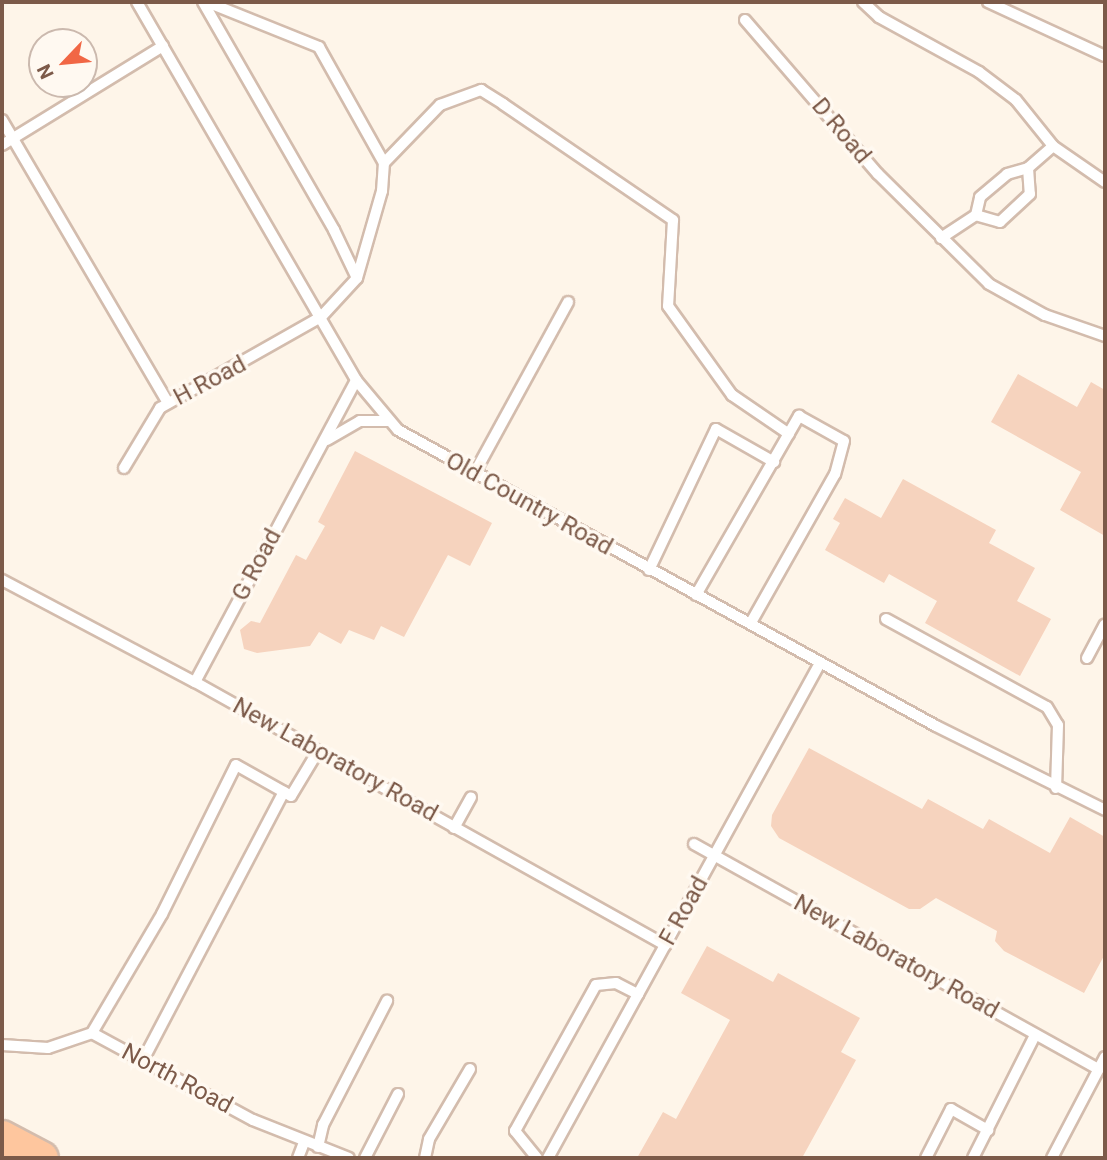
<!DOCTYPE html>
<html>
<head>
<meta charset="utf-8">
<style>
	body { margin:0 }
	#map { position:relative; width:1107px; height:1160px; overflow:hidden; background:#fef5e9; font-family:Roboto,sans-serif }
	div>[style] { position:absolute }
	.building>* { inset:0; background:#f6d3be }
	.roads { filter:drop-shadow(2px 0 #d3bcad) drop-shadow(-2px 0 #d3bcad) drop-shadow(0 2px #d3bcad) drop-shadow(0 -2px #d3bcad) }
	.service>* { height:10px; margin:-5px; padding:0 5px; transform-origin:5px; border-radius:5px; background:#fff }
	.trunk>* { height:32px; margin:-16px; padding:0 16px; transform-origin:16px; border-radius:16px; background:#fec69e }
	span { translate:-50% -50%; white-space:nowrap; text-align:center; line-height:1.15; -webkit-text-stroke:7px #fff9f1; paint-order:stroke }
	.street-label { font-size:24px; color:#7c5a49 }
	.frame { position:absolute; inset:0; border:4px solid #7c5a49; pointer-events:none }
	.north { position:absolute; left:28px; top:28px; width:70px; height:70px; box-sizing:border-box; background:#fff9f1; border:2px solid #cbb9ae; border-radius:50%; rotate:244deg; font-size:19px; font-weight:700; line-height:28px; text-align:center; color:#7c5a49 }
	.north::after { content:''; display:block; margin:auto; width:24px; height:32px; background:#f16745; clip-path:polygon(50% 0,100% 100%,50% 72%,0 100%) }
</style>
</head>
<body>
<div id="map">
	<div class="building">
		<i style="clip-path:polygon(1018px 374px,1077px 407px,1091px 382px,1105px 390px,1105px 536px,1060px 510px,1081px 472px,991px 422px)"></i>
		<i style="clip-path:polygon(355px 451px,492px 523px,470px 566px,448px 555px,404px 637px,381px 626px,374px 640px,349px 630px,341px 644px,319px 632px,310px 646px,257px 653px,244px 649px,240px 630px,251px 621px,260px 623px,296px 555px,306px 560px,325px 526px,318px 522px)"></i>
		<i style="clip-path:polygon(903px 479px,996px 530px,989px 543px,1035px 568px,1017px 601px,1051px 619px,1020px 676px,925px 623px,937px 601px,889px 574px,884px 583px,825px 550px,840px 523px,833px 519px,845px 498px,881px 518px)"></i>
		<i style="clip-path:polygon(809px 748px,922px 809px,928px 799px,983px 829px,989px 819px,1050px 853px,1070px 817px,1105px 837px,1105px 954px,1084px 993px,1004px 951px,995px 941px,997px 931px,936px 898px,920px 909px,909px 909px,779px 838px,771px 826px,772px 815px)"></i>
		<i style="clip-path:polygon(707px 946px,773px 982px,778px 973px,860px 1018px,841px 1052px,856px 1060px,802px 1158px,637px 1158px,663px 1112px,676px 1119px,730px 1020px,681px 993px)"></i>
	</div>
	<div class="roads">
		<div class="service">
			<i style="left:137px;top:2px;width:437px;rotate:59.9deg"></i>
			<i style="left:356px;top:380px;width:65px;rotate:50deg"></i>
			<i style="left:398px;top:430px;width:614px;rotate:28.82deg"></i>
			<i style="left:936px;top:726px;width:189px;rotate:26.4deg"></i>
			<i style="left:203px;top:2px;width:263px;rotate:60.1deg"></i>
			<i style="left:334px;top:230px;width:53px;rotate:64.4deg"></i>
			<i style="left:863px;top:2px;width:22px;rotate:43deg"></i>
			<i style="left:879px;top:17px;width:114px;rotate:28.8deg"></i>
			<i style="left:979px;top:72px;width:46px;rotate:37.1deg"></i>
			<i style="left:1016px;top:100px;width:59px;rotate:51.2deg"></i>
			<i style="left:1053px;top:146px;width:63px;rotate:34.7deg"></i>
			<i style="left:988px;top:2px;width:129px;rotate:24.8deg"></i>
			<i style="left:745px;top:20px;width:203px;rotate:49.2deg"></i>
			<i style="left:878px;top:174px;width:156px;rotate:44.7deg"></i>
			<i style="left:989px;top:284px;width:64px;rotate:29deg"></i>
			<i style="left:1045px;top:315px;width:64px;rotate:19.3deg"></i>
			<i style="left:2px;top:120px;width:328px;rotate:59.6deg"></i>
			<i style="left:2px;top:145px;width:189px;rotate:-31.6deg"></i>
			<i style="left:384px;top:163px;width:81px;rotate:-46deg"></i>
			<i style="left:440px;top:105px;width:44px;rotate:-20.1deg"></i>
			<i style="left:481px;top:90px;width:26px;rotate:32deg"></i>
			<i style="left:503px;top:104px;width:206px;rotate:34.3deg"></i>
			<i style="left:673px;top:220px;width:86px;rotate:93.3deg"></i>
			<i style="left:668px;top:306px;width:110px;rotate:54.3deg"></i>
			<i style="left:732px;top:395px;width:69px;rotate:34.4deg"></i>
			<i style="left:1028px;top:168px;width:33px;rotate:-41deg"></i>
			<i style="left:941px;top:238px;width:42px;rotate:-33.3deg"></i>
			<i style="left:976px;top:215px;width:18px;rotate:-77deg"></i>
			<i style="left:980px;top:197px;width:35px;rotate:-40deg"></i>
			<i style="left:1007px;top:174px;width:22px;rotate:-16deg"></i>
			<i style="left:1028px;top:168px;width:26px;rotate:86deg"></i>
			<i style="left:1030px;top:194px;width:41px;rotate:137deg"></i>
			<i style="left:1000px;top:222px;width:25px;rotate:-164deg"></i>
			<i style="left:327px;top:440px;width:38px;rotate:-30deg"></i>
			<i style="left:360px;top:421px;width:28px"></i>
			<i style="left:124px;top:468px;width:70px;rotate:-59deg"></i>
			<i style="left:160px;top:408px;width:185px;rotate:-29.5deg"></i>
			<i style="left:321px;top:317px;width:53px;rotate:-47.3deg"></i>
			<i style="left:357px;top:278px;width:91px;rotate:-74deg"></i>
			<i style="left:382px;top:191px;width:28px;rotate:-86deg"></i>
			<i style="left:384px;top:163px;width:133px;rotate:-119.3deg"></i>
			<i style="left:319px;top:47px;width:121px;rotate:-158.1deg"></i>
			<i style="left:474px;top:474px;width:196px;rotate:-61.3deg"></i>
			<i style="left:649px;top:570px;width:156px;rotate:-64.6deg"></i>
			<i style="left:716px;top:429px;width:67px;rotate:29.6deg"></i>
			<i style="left:2px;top:580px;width:218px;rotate:27.9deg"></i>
			<i style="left:195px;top:682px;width:539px;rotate:29.23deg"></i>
			<i style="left:696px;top:595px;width:207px;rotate:-60.1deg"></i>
			<i style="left:799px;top:416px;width:51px;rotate:29.1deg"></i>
			<i style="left:844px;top:441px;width:34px;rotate:105deg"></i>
			<i style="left:835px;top:474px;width:172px;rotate:119.5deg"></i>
			<i style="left:886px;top:619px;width:183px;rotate:28.7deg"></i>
			<i style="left:1047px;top:707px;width:21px;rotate:59deg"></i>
			<i style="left:1058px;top:725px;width:63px;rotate:91.8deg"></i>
			<i style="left:1087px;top:658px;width:38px;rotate:-62deg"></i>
			<i style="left:195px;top:682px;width:342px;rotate:-61.9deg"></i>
			<i style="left:454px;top:828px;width:35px;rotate:-61deg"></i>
			<i style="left:694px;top:844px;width:463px;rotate:29.1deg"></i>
			<i style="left:92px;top:1033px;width:138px;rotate:-59.5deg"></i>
			<i style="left:162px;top:914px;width:166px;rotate:-63.6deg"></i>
			<i style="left:236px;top:765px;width:63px;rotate:29.4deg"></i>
			<i style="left:291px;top:796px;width:52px;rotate:-59deg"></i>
			<i style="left:2px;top:1045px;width:46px;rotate:3.7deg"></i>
			<i style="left:48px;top:1048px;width:46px;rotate:-18.8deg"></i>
			<i style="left:92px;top:1033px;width:183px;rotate:28.4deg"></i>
			<i style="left:253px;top:1120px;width:103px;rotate:21.6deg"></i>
			<i style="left:142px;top:1062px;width:305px;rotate:-62.3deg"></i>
			<i style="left:318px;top:1147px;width:23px;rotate:-77deg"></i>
			<i style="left:323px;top:1125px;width:140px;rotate:-62.7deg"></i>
			<i style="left:298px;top:1158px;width:17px;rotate:-69deg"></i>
			<i style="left:365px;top:1158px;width:72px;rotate:-62.7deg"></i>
			<i style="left:425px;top:1158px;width:19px;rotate:-78deg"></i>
			<i style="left:429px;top:1139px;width:81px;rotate:-59.6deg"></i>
			<i style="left:537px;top:1158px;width:35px;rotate:-129deg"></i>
			<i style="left:515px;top:1131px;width:167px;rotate:-61deg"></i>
			<i style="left:596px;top:985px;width:20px;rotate:-6deg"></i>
			<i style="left:616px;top:983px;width:25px;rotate:27deg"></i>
			<i style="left:548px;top:1158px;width:565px;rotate:-61.21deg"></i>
			<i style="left:926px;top:1158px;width:55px;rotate:-63deg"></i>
			<i style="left:951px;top:1109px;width:43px;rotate:29.6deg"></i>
			<i style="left:973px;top:1158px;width:138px;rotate:-63.2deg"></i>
			<i style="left:1052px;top:1158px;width:114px;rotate:-62.3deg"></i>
		</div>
		<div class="trunk">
			<i style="left:2px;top:1137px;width:45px;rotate:27.7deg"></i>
		</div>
	</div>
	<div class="street-label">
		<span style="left:841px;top:131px;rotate:50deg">D Road</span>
		<span style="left:210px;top:381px;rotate:-28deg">H Road</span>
		<span style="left:529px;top:504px;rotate:29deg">Old Country Road</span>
		<span style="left:257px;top:565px;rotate:-62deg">G Road</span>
		<span style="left:335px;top:760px;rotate:29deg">New Laboratory Road</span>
		<span style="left:684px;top:911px;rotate:-61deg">F Road</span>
		<span style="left:896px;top:957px;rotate:29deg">New Laboratory Road</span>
		<span style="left:177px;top:1079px;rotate:28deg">North Road</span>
	</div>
	<div class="frame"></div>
	<div class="north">N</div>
</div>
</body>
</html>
